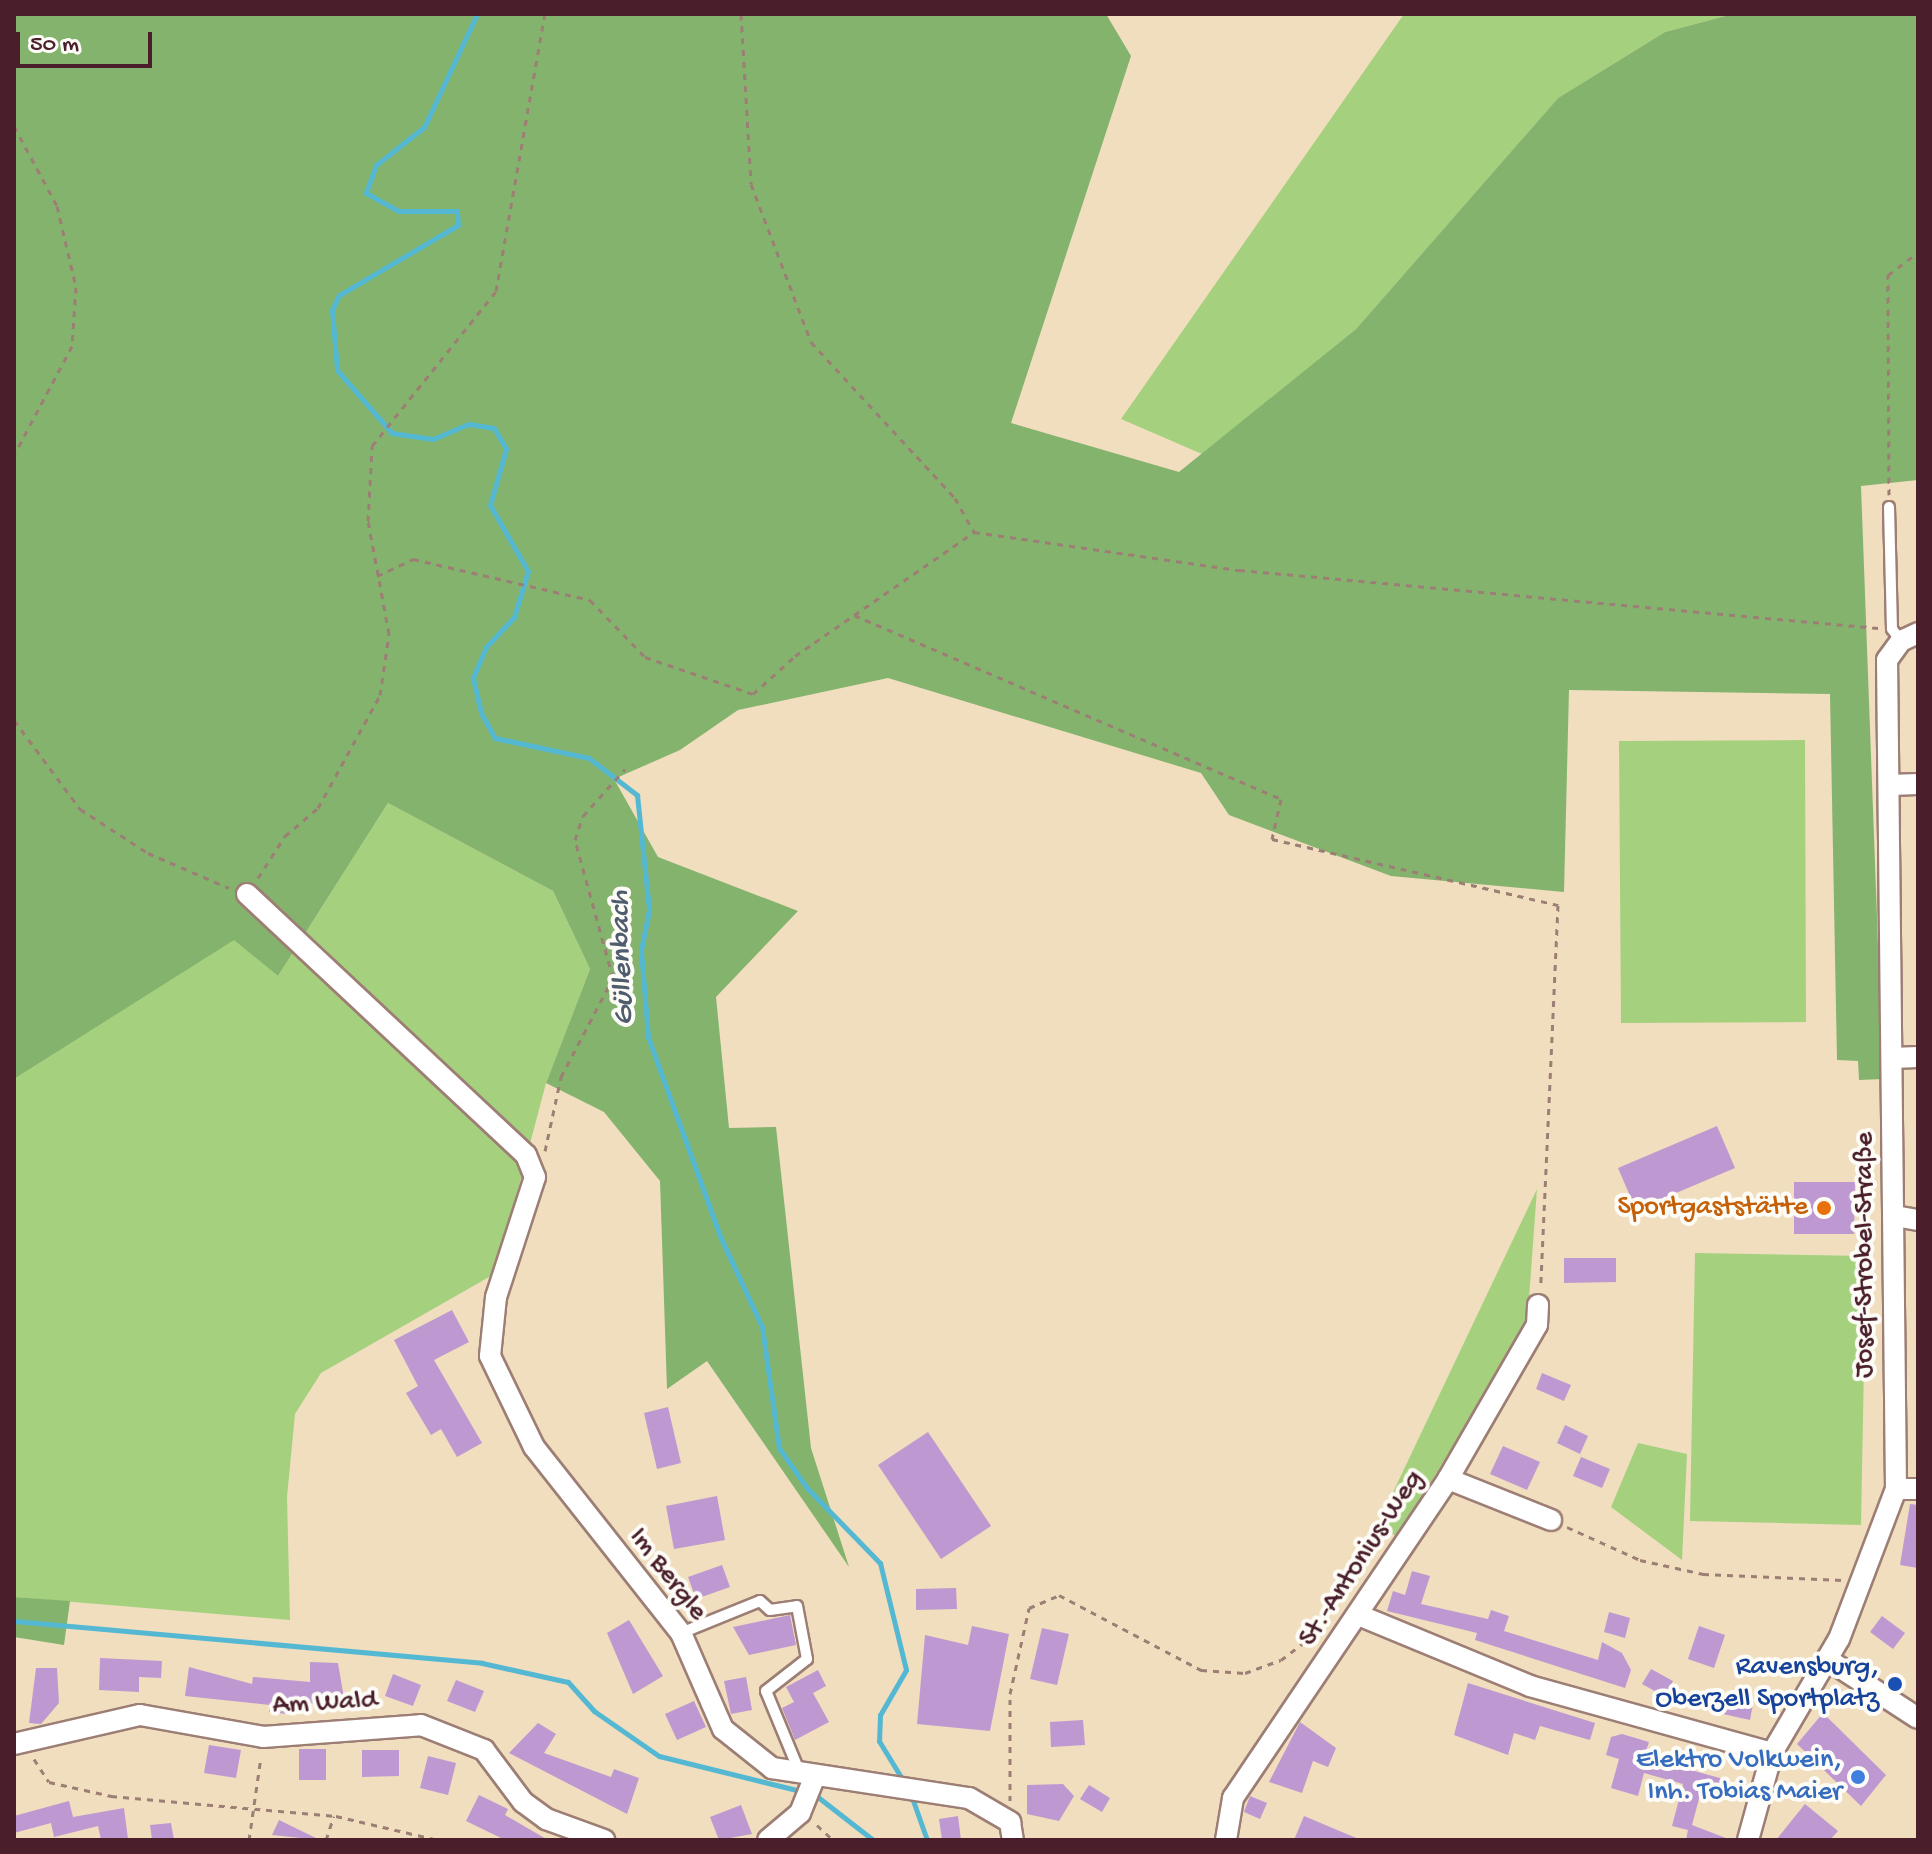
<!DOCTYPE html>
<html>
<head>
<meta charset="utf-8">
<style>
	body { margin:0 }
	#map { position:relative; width:1932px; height:1854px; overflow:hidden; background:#f0debf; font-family:"Gochi Hand",sans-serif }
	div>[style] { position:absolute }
	.green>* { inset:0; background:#a5d17e }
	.forest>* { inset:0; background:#84b36d }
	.stream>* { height:5px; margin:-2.5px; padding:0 2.5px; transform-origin:2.5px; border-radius:2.5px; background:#54b8d3 }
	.building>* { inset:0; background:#be99d1 }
	.path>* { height:3px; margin-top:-1.5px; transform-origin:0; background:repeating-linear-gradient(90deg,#9d7e75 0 6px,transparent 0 12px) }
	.roads { filter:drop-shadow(2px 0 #9d7e75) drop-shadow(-2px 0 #9d7e75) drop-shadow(0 2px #9d7e75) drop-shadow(0 -2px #9d7e75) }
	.lane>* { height:10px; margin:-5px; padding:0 5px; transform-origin:5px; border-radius:5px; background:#fff }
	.street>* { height:20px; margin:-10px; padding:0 10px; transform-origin:10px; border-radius:10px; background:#fff }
	.dots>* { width:22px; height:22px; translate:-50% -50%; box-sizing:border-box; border:4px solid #fdfcf7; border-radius:50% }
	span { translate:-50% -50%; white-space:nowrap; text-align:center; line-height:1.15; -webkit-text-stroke:8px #fdfcf7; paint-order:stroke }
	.food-label { font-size:28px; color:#c56008 }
	.right { translate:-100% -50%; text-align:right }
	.street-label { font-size:28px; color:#4a1f2b }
	.transit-label { font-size:28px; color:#164399 }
	.shop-label { font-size:28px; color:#366cbe }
	.water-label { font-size:30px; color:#4e5c6e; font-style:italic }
	.frame { position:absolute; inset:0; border:16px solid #4a1f2b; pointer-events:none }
	.scale { position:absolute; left:16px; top:32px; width:136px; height:36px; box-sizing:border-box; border:4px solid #4a1f2b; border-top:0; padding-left:10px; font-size:24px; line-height:28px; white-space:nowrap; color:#4a1f2b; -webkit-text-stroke:6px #fdfcf7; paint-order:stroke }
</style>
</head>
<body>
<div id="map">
	<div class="green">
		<i style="clip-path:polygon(1404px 14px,1733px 14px,1665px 32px,1558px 98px,1356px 329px,1202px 454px,1121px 419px)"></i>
		<i style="clip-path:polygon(1805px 740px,1806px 1022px,1621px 1023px,1619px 741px)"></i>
		<i style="clip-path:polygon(388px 803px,553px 891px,590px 969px,546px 1083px,496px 1273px,321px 1373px,295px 1414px,287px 1497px,290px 1620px,14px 1597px,14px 1079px,234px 939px,278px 976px)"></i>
		<i style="clip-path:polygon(1537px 1189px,1527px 1326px,1397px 1537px,1378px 1524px)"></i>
		<i style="clip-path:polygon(1695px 1253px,1866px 1256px,1861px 1525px,1690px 1521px)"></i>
		<i style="clip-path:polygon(1638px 1443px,1687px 1454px,1682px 1560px,1611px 1507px)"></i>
	</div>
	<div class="forest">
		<i style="clip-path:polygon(14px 14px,1106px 14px,1131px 56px,1011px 423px,1179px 472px,1356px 329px,1558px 98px,1665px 32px,1733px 14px,1918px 14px,1918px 480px,1861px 486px,1883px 1079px,1859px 1080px,1858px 1061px,1837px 1060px,1830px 694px,1569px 690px,1564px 892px,1391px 876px,1229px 815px,1201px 773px,888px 678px,738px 710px,680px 750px,614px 779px,658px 857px,798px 911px,716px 997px,729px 1128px,776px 1127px,811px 1448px,849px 1567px,707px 1361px,667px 1389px,660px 1181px,604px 1112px,546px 1083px,590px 969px,553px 891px,388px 803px,278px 976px,234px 940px,14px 1079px)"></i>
		<i style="clip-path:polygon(14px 1597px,70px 1601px,64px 1645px,14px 1637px)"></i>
	</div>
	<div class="stream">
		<i style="left:477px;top:14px;width:125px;rotate:115.1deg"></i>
		<i style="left:424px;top:127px;width:61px;rotate:141.6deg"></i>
		<i style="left:376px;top:165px;width:30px;rotate:110deg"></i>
		<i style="left:366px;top:193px;width:38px;rotate:29deg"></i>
		<i style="left:399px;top:211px;width:58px"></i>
		<i style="left:457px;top:211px;width:14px;rotate:86deg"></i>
		<i style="left:458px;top:225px;width:138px;rotate:149.5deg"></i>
		<i style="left:339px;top:295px;width:17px;rotate:115deg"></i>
		<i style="left:332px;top:310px;width:60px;rotate:85.2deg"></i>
		<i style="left:337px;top:370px;width:84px;rotate:48.9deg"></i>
		<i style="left:392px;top:433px;width:41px;rotate:8.3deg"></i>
		<i style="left:433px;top:439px;width:39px;rotate:-23deg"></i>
		<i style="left:469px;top:424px;width:25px;rotate:9deg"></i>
		<i style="left:494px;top:428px;width:24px;rotate:60deg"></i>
		<i style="left:506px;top:449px;width:58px;rotate:105.9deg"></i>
		<i style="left:490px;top:505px;width:76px;rotate:60.1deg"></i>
		<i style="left:528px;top:571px;width:48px;rotate:106.9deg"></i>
		<i style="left:514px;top:617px;width:41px;rotate:133deg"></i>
		<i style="left:486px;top:647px;width:34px;rotate:113deg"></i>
		<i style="left:473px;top:678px;width:36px;rotate:77deg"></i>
		<i style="left:481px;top:713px;width:29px;rotate:61deg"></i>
		<i style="left:495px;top:738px;width:96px;rotate:12deg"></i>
		<i style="left:589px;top:758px;width:61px;rotate:37.6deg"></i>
		<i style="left:637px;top:795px;width:116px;rotate:84deg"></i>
		<i style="left:649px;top:910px;width:41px;rotate:101.3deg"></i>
		<i style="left:641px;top:950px;width:87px;rotate:85.4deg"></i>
		<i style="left:648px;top:1037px;width:212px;rotate:70.1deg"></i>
		<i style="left:720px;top:1236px;width:100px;rotate:65.2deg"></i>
		<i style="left:762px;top:1327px;width:122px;rotate:82deg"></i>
		<i style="left:779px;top:1448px;width:49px;rotate:55deg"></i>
		<i style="left:807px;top:1488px;width:105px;rotate:45.8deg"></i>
		<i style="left:880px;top:1563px;width:110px;rotate:76.3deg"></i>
		<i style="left:906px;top:1670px;width:52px;rotate:120deg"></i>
		<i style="left:880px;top:1715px;width:26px;rotate:92deg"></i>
		<i style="left:879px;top:1741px;width:48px;rotate:58.6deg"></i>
		<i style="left:14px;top:1621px;width:470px;rotate:5.1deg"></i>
		<i style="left:482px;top:1663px;width:88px;rotate:12.5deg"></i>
		<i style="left:568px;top:1682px;width:39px;rotate:48deg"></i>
		<i style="left:594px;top:1711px;width:79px;rotate:34.7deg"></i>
		<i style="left:659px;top:1756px;width:149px;rotate:13.9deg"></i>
		<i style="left:814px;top:1794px;width:75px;rotate:37.9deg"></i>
		<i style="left:911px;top:1795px;width:48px;rotate:70.4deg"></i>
	</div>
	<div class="building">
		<i style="clip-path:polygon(1717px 1126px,1735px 1168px,1636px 1210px,1618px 1168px)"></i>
		<i style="clip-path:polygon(1794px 1182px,1855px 1182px,1854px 1234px,1794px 1234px)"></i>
		<i style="clip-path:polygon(1564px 1258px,1616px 1258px,1616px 1282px,1564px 1283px)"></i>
		<i style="clip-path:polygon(452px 1310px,469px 1342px,434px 1360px,482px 1443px,457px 1457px,441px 1429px,431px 1435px,406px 1393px,418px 1386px,394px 1340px)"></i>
		<i style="clip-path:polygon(1542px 1373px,1571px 1385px,1564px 1401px,1536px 1389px)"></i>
		<i style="clip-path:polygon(668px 1407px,681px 1463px,657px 1469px,644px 1413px)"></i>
		<i style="clip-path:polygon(1565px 1425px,1588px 1436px,1580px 1454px,1557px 1443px)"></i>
		<i style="clip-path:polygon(928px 1432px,991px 1526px,941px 1559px,878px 1465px)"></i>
		<i style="clip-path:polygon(1503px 1446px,1540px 1462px,1527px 1490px,1490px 1474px)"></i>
		<i style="clip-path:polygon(1581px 1457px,1610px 1469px,1602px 1488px,1573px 1476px)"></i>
		<i style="clip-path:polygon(717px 1496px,725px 1540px,674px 1549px,666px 1506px)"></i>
		<i style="clip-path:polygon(1910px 1504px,1918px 1505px,1918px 1568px,1900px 1565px)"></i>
		<i style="clip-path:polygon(722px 1565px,730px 1587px,696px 1599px,688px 1577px)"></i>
		<i style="clip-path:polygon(1412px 1571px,1430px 1576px,1421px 1604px,1488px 1619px,1491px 1610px,1509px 1616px,1504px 1631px,1598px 1660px,1602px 1642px,1622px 1653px,1631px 1670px,1625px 1688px,1475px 1640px,1477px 1633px,1387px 1611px,1393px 1591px,1405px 1595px)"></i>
		<i style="clip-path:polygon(956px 1588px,957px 1609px,916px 1610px,916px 1589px)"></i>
		<i style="clip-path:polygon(1609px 1612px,1630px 1618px,1625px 1638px,1604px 1632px)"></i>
		<i style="clip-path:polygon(790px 1615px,796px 1645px,749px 1655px,733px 1627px)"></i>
		<i style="clip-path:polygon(1882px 1616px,1905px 1633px,1893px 1649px,1870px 1632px)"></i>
		<i style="clip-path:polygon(629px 1620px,663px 1676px,633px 1694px,607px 1633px)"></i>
		<i style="clip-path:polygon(972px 1626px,1009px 1634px,990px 1731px,917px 1724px,925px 1635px,968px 1645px)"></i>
		<i style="clip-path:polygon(1699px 1626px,1725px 1635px,1714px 1668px,1688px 1659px)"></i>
		<i style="clip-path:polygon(1042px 1628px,1069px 1634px,1057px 1685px,1030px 1679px)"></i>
		<i style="clip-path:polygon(100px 1658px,162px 1661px,161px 1678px,139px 1677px,139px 1692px,99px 1690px)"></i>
		<i style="clip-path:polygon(310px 1662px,338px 1663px,345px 1704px,288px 1703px,287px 1714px,269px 1712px,270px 1705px,185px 1696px,189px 1667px,252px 1684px,253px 1677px,310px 1682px)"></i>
		<i style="clip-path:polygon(36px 1668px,57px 1668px,59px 1703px,41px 1724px,29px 1723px)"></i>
		<i style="clip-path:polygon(1651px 1669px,1673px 1681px,1664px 1696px,1642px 1684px)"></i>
		<i style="clip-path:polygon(818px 1670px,826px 1686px,813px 1693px,829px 1722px,795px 1740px,782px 1708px,794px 1702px,786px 1687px)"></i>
		<i style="clip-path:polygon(393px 1674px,421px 1685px,413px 1706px,385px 1696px)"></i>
		<i style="clip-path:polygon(746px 1677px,752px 1710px,731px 1714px,724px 1681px)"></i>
		<i style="clip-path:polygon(456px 1680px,484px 1691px,475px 1712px,447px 1701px)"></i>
		<i style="clip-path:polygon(1468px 1683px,1595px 1723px,1590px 1740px,1540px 1726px,1535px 1740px,1514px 1733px,1508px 1755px,1454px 1735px)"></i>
		<i style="clip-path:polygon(1709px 1693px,1753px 1704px,1750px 1720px,1705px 1710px)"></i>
		<i style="clip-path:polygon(694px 1701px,706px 1727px,677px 1740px,665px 1714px)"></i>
		<i style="clip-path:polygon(1823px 1713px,1886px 1775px,1861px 1806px,1797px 1744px)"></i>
		<i style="clip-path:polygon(1083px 1720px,1085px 1745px,1051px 1747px,1050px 1722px)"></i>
		<i style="clip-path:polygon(1300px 1722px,1336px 1748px,1328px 1767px,1313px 1761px,1302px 1793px,1269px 1782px)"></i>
		<i style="clip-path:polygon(538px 1723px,556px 1734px,544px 1753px,611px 1777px,614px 1769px,639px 1778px,627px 1814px,509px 1753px)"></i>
		<i style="clip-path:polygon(1622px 1734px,1649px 1742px,1646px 1751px,1689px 1762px,1687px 1769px,1727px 1780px,1721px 1801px,1700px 1795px,1692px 1825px,1731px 1840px,1686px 1840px,1688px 1830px,1672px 1826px,1683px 1784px,1644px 1773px,1638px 1796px,1611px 1788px,1619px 1759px,1606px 1755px,1611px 1737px)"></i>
		<i style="clip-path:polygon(209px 1745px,241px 1750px,236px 1778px,204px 1773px)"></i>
		<i style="clip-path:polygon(299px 1749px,326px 1749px,326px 1780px,299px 1780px)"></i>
		<i style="clip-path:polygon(362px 1750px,399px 1750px,399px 1776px,362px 1777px)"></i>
		<i style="clip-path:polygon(428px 1756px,456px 1763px,448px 1795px,420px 1788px)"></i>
		<i style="clip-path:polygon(1063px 1784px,1074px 1796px,1059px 1821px,1027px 1814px,1027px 1785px)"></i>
		<i style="clip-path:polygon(1089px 1785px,1110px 1798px,1102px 1812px,1080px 1799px)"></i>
		<i style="clip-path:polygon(479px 1795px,508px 1809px,505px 1815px,548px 1840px,505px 1840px,466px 1821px)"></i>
		<i style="clip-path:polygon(1250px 1796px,1267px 1803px,1260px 1819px,1244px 1812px)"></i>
		<i style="clip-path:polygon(69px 1801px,73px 1817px,124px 1808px,128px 1839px,101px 1840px,98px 1826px,54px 1837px,51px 1823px,14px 1833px,14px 1816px)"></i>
		<i style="clip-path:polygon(1805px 1804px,1838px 1831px,1830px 1840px,1776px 1840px)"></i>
		<i style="clip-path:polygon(741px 1805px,752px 1834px,719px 1840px,710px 1817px)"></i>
		<i style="clip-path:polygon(958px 1816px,961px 1840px,942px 1840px,939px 1819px)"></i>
		<i style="clip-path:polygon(1304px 1816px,1361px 1840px,1294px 1840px)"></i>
		<i style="clip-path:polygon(279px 1820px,320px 1840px,272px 1835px)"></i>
		<i style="clip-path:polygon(171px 1823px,174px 1840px,152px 1840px,150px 1825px)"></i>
	</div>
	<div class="path">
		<i style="left:741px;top:14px;width:170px;rotate:86.6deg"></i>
		<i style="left:751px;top:184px;width:169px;rotate:69.2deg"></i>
		<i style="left:811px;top:342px;width:212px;rotate:47.3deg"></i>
		<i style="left:955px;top:498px;width:39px;rotate:61deg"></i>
		<i style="left:974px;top:532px;width:268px;rotate:8.2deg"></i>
		<i style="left:1239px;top:570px;width:642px;rotate:5.19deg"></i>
		<i style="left:14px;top:126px;width:91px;rotate:61.7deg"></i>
		<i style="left:57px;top:206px;width:83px;rotate:76.8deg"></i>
		<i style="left:76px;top:287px;width:59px;rotate:93.9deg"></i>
		<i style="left:72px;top:346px;width:123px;rotate:118deg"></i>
		<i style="left:1889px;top:495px;width:220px;rotate:-90.3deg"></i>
		<i style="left:1888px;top:275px;width:38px;rotate:-37deg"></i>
		<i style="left:377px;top:576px;width:40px;rotate:-25deg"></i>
		<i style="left:413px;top:559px;width:182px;rotate:13deg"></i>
		<i style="left:590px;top:600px;width:79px;rotate:46deg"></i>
		<i style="left:645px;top:657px;width:114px;rotate:18.9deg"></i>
		<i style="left:753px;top:694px;width:57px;rotate:-42.1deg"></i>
		<i style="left:795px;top:656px;width:218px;rotate:-34.7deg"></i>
		<i style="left:854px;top:615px;width:465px;rotate:23.3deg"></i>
		<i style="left:1281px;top:799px;width:41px;rotate:102.7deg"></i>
		<i style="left:1272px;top:839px;width:294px;rotate:13deg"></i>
		<i style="left:1558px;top:905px;width:381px;rotate:92.6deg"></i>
		<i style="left:14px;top:720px;width:111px;rotate:53.4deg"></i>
		<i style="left:80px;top:809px;width:81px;rotate:32.9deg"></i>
		<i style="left:148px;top:853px;width:88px;rotate:23.4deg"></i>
		<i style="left:258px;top:878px;width:50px;rotate:-57.3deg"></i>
		<i style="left:285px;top:836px;width:43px;rotate:-40.3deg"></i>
		<i style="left:318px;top:808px;width:129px;rotate:-61.2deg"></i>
		<i style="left:380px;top:695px;width:62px;rotate:-81.6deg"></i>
		<i style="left:389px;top:634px;width:115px;rotate:-100.5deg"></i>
		<i style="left:368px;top:521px;width:75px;rotate:-86.9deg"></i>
		<i style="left:372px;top:446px;width:198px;rotate:-51.3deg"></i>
		<i style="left:496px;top:291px;width:281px;rotate:-80deg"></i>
		<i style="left:545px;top:1151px;width:76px;rotate:-77.8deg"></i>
		<i style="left:561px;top:1077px;width:112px;rotate:-62.3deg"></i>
		<i style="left:613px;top:978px;width:143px;rotate:-105.4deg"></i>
		<i style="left:575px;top:840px;width:25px;rotate:-72deg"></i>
		<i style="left:583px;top:816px;width:63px;rotate:-48.2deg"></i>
		<i style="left:1567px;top:1527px;width:80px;rotate:24.3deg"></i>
		<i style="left:1640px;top:1560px;width:65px;rotate:12.5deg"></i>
		<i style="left:1703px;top:1574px;width:140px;rotate:2.5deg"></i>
		<i style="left:34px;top:1759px;width:27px;rotate:57deg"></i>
		<i style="left:49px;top:1782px;width:64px;rotate:12.7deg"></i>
		<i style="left:111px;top:1796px;width:226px;rotate:5.1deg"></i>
		<i style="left:336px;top:1816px;width:105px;rotate:13.2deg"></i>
		<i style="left:1010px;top:1801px;width:107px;rotate:-90deg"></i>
		<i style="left:1010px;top:1694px;width:88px;rotate:-77.5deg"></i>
		<i style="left:1029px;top:1608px;width:33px;rotate:-23deg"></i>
		<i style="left:1059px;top:1595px;width:161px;rotate:27.8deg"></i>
		<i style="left:1201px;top:1670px;width:44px;rotate:3.9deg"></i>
		<i style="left:1245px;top:1673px;width:38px;rotate:-20deg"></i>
		<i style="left:1281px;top:1660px;width:53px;rotate:-37.3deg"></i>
		<i style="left:817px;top:1825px;width:22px;rotate:43deg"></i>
		<i style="left:249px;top:1840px;width:84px;rotate:-81.8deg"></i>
		<i style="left:326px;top:1840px;width:25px;rotate:-72deg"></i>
	</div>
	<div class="roads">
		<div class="lane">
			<i style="left:1889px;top:507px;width:122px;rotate:88.6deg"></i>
			<i style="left:1892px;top:629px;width:15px;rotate:53deg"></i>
			<i style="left:681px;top:1633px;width:85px;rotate:-22.1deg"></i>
			<i style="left:760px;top:1601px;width:13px;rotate:42deg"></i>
			<i style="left:770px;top:1610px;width:27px;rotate:-8deg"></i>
			<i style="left:797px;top:1606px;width:54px;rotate:79.3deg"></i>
			<i style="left:807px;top:1659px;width:52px;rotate:142deg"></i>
			<i style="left:766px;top:1691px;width:89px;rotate:67.5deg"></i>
		</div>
		<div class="street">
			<i style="left:1890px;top:785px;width:28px;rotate:-2deg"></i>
			<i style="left:247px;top:894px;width:382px;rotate:43.1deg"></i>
			<i style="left:526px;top:1155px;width:24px;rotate:68deg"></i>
			<i style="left:535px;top:1177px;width:126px;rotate:108deg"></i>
			<i style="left:496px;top:1297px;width:59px;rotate:95.8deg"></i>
			<i style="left:490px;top:1356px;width:101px;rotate:64.2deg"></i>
			<i style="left:534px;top:1447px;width:237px;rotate:51.7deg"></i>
			<i style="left:681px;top:1633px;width:105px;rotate:66.4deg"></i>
			<i style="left:723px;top:1729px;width:63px;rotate:38.5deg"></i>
			<i style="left:772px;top:1768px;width:199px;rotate:8.7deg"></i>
			<i style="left:969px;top:1798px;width:48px;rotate:30.3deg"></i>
			<i style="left:1010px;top:1822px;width:18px;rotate:81deg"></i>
			<i style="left:1892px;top:1058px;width:26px;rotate:-2deg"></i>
			<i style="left:1895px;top:1216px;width:23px;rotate:10deg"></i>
			<i style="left:1448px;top:1479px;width:111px;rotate:21.7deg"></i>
			<i style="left:1896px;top:1489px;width:22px"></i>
			<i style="left:1361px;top:1616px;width:183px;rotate:22.5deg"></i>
			<i style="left:1530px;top:1686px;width:251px;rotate:15.5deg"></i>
			<i style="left:1827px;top:1659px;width:108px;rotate:33deg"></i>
			<i style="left:14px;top:1744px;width:129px;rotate:-13deg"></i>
			<i style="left:140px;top:1715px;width:125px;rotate:10.1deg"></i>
			<i style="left:263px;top:1737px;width:158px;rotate:-4.3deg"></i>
			<i style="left:421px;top:1725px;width:68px;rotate:21.6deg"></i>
			<i style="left:484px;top:1750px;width:65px;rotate:53.1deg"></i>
			<i style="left:523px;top:1802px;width:29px;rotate:36deg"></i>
			<i style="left:546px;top:1819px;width:62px;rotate:19.9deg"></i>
			<i style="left:768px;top:1840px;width:42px;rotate:-40.2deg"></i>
			<i style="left:800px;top:1813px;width:38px;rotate:-68deg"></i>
			<i style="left:1226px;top:1840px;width:43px;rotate:-80.5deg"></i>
			<i style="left:1233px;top:1798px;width:385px;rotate:-56deg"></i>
			<i style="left:1448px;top:1479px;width:178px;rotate:-60deg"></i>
			<i style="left:1537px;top:1325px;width:20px;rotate:-87deg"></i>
			<i style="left:1748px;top:1840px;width:90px;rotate:-74.6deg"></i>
			<i style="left:1772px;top:1753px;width:132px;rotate:-59.6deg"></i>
			<i style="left:1839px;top:1639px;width:160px;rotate:-69.2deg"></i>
			<i style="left:1896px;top:1489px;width:829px;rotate:-90.62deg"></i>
			<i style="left:1887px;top:660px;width:24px;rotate:-54deg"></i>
			<i style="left:1901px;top:641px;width:19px;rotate:-25deg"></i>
		</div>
	</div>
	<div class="dots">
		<i style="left:1824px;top:1208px;background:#e8710a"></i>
		<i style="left:1895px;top:1684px;background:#1a4fb4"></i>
		<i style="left:1858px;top:1777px;background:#3f7fe0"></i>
	</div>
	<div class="food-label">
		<span class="right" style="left:1808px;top:1208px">Sportgaststätte</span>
	</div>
	<div class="street-label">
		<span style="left:1866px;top:1255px;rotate:-90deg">Josef-Strobel-Straße</span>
		<span style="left:1362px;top:1559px;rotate:-57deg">St.-Antonius-Weg</span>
		<span style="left:667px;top:1575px;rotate:52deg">Im Bergle</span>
		<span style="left:325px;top:1704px;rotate:-3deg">Am Wald</span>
	</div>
	<div class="transit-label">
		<span class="right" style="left:1879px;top:1684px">Ravensburg,<br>Oberzell Sportplatz</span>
	</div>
	<div class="shop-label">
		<span class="right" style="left:1842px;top:1777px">Elektro Volkwein,<br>Inh. Tobias Maier</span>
	</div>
	<div class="water-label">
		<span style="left:624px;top:958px;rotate:-92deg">Güllenbach</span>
	</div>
	<div class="frame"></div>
	<div class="scale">50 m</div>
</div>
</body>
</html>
